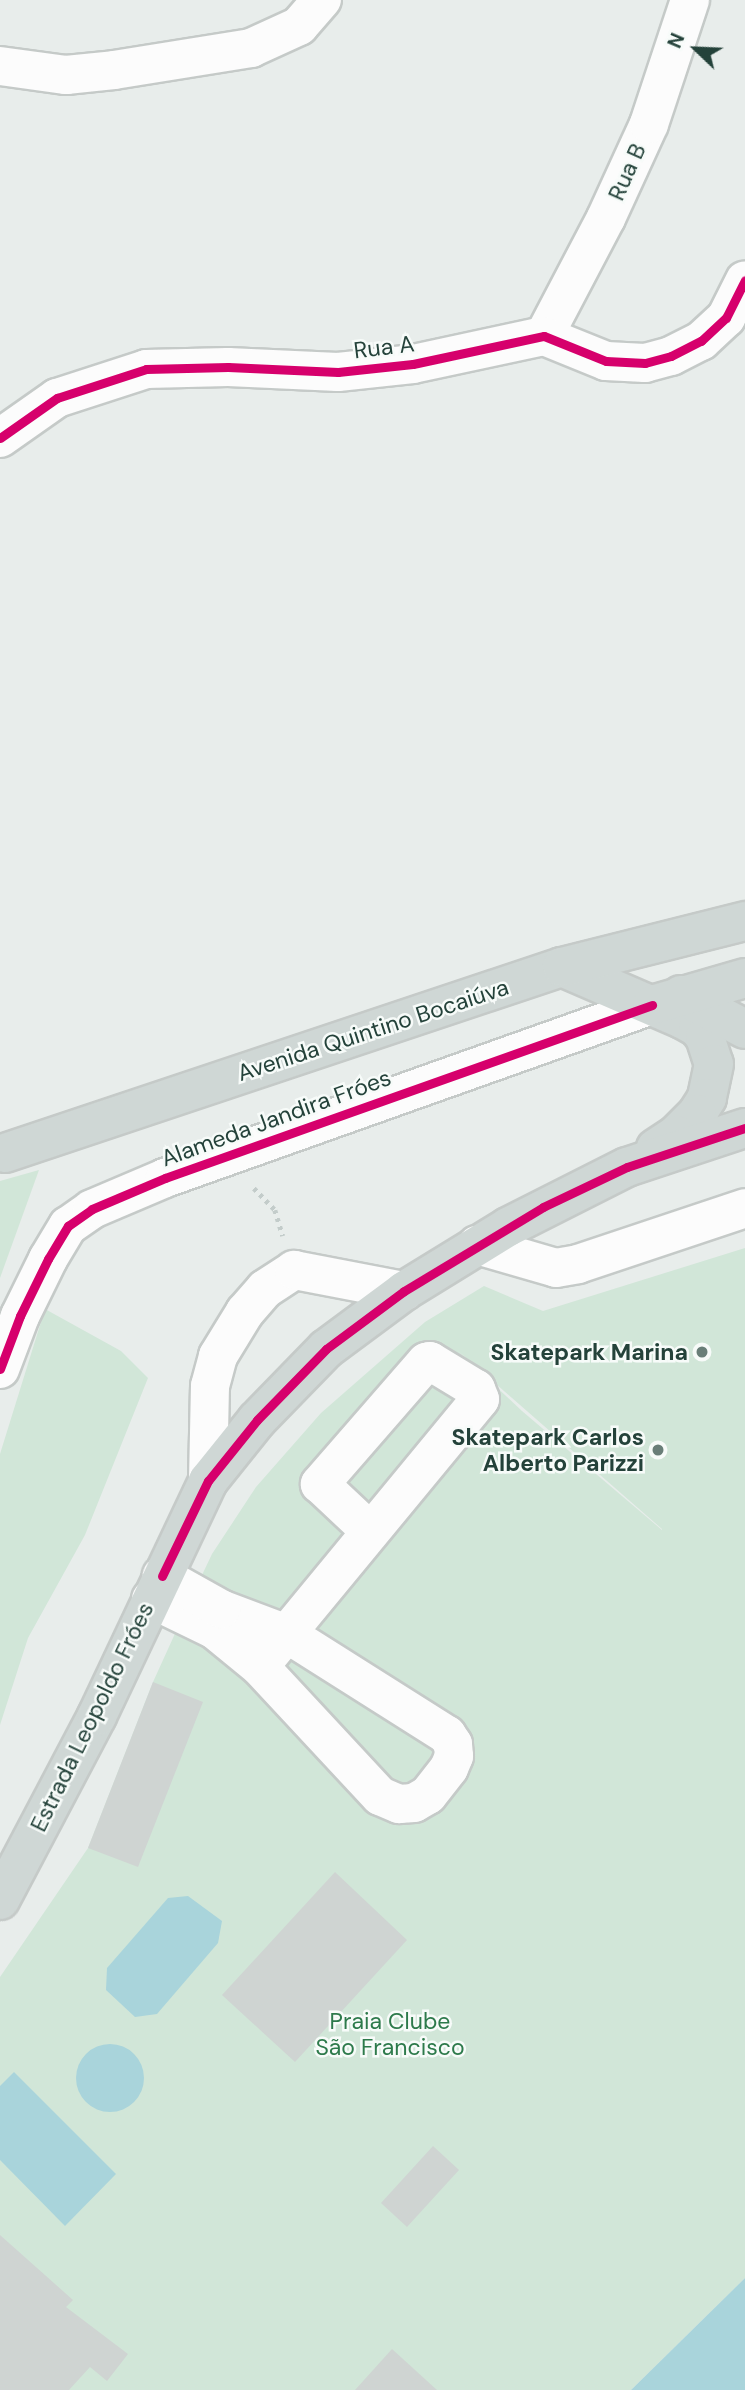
<!DOCTYPE html>
<html>
<head>
<meta charset="utf-8">
<style>
	body { margin:0 }
	#map { position:relative; width:745px; height:2390px; overflow:hidden; background:#e8edeb; font-family:"DM Sans",sans-serif }
	div>[style] { position:absolute }
	.green>* { inset:0; background:#d1e6d8 }
	.water>* { inset:0; background:#a9d4db }
	.round { border-radius:50% }
	.building>* { inset:0; background:#cfd4d2 }
	.path>* { height:4.5px; margin-top:-2.25px; transform-origin:0; background:repeating-linear-gradient(90deg,#c3ccca 0 3.5px,transparent 0 8.5px) }
	.roads { filter:drop-shadow(2px 0 #c5cac8) drop-shadow(-2px 0 #c5cac8) drop-shadow(0 2px #c5cac8) drop-shadow(0 -2px #c5cac8) }
	.minor>* { height:38px; margin:-19px; padding:0 19px; transform-origin:19px; border-radius:19px; background:#fcfcfc }
	.major>* { height:38px; margin:-19px; padding:0 19px; transform-origin:19px; border-radius:19px; background:#cfd7d5 }
	.cycleway>* { height:9px; margin:-4.5px; padding:0 4.5px; transform-origin:4.5px; border-radius:4.5px; background:#d6006c }
	.dots>* { width:19px; height:19px; translate:-50% -50%; box-sizing:border-box; border:4px solid #f7fbf9; border-radius:50% }
	span { translate:-50% -50%; white-space:nowrap; text-align:center; line-height:1.15; -webkit-text-stroke:5px #f7fbf9; paint-order:stroke }
	.street-label { font-size:23px; color:#24423a }
	.poi-label { font-size:23px; color:#24423a; font-weight:700 }
	.right { translate:-100% -50%; text-align:right }
	.park-label { font-size:23px; color:#2d7a4b }
	.north { position:absolute; left:661px; top:14px; width:70px; height:70px; -webkit-text-stroke:5px #f7fbf9; paint-order:stroke; rotate:293deg; font-size:19px; font-weight:700; line-height:28px; text-align:center; color:#24423a }
	.north::after { content:''; display:block; margin:auto; width:24px; height:32px; background:#24423a; clip-path:polygon(50% 0,100% 100%,50% 72%,0 100%) }
</style>
</head>
<body>
<div id="map">
	<div class="green">
		<i style="clip-path:polygon(39px 1170px,0 1278px,0 1181px)"></i>
		<i style="clip-path:polygon(evenodd,745px 1248px,745px 2278px,631px 2390px,0 2390px,0 1977px,88px 1848px,153px 1682px,193px 1594px,212px 1554px,256px 1487px,321px 1413px,425px 1322px,484px 1286px,543px 1311px,745px 1248px,457px 1350px,662px 1529px,662px 1530px,522px 1411px,457px 1350px)"></i>
		<i style="clip-path:polygon(45px 1309px,121px 1351px,148px 1378px,85px 1535px,28px 1638px,0 1725px,0 1454px)"></i>
	</div>
	<div class="water">
		<i style="clip-path:polygon(188px 1896px,222px 1921px,218px 1943px,157px 2014px,135px 2017px,106px 1990px,107px 1968px,168px 1898px)"></i>
		<i class="round" style="left:76px;top:2044px;width:68px;height:68px"></i>
		<i style="clip-path:polygon(14px 2072px,116px 2174px,65px 2226px,0 2160px,0 2086px)"></i>
		<i style="clip-path:polygon(745px 2278px,745px 2390px,631px 2390px)"></i>
	</div>
	<div class="building">
		<i style="clip-path:polygon(153px 1682px,203px 1702px,138px 1867px,88px 1848px)"></i>
		<i style="clip-path:polygon(335px 1872px,407px 1940px,295px 2062px,222px 1995px)"></i>
		<i style="clip-path:polygon(433px 2146px,459px 2170px,407px 2227px,381px 2203px)"></i>
		<i style="clip-path:polygon(0 2235px,73px 2300px,66px 2307px,128px 2354px,107px 2381px,90px 2367px,69px 2390px,0 2390px)"></i>
		<i style="clip-path:polygon(392px 2349px,437px 2390px,355px 2390px)"></i>
	</div>
	<div class="path">
		<i style="left:254px;top:1188px;width:30px;rotate:46deg"></i>
		<i style="left:275px;top:1210px;width:27px;rotate:73deg"></i>
	</div>
	<div class="roads">
		<div class="minor">
			<i style="left:0;top:66px;width:67px;rotate:7.8deg"></i>
			<i style="left:66px;top:75px;width:48px;rotate:-5.9deg"></i>
			<i style="left:114px;top:70px;width:139px;rotate:-9.1deg"></i>
			<i style="left:251px;top:48px;width:53px;rotate:-24.6deg"></i>
			<i style="left:299px;top:26px;width:35px;rotate:-49deg"></i>
			<i style="left:544px;top:336px;width:133px;rotate:-62.3deg"></i>
			<i style="left:606px;top:218px;width:103px;rotate:-65.4deg"></i>
			<i style="left:649px;top:124px;width:131px;rotate:-71.7deg"></i>
			<i style="left:0;top:438px;width:70px;rotate:-35.1deg"></i>
			<i style="left:57px;top:398px;width:94px;rotate:-18deg"></i>
			<i style="left:146px;top:369px;width:82px;rotate:-1.4deg"></i>
			<i style="left:228px;top:367px;width:110px;rotate:2.6deg"></i>
			<i style="left:338px;top:372px;width:75px;rotate:-6.1deg"></i>
			<i style="left:413px;top:364px;width:134px;rotate:-12.1deg"></i>
			<i style="left:544px;top:336px;width:67px;rotate:22deg"></i>
			<i style="left:606px;top:361px;width:39px;rotate:3deg"></i>
			<i style="left:645px;top:363px;width:27px;rotate:-15deg"></i>
			<i style="left:671px;top:356px;width:34px;rotate:-27deg"></i>
			<i style="left:701px;top:341px;width:34px;rotate:-43deg"></i>
			<i style="left:726px;top:318px;width:42px;rotate:-63.4deg"></i>
			<i style="left:477px;top:1245px;width:82px;rotate:16.2deg"></i>
			<i style="left:556px;top:1268px;width:22px;rotate:-10deg"></i>
			<i style="left:578px;top:1264px;width:176px;rotate:-18.5deg"></i>
			<i style="left:0;top:1369px;width:57px;rotate:-69.3deg"></i>
			<i style="left:20px;top:1316px;width:64px;rotate:-63.8deg"></i>
			<i style="left:48px;top:1259px;width:39px;rotate:-59deg"></i>
			<i style="left:68px;top:1226px;width:29px;rotate:-35deg"></i>
			<i style="left:92px;top:1209px;width:79px;rotate:-23deg"></i>
			<i style="left:165px;top:1178px;width:517px;rotate:-19.56deg"></i>
			<i style="left:208px;top:1481px;width:95px;rotate:-88.8deg"></i>
			<i style="left:210px;top:1386px;width:31px;rotate:-75deg"></i>
			<i style="left:218px;top:1356px;width:52px;rotate:-58.5deg"></i>
			<i style="left:245px;top:1312px;width:30px;rotate:-49deg"></i>
			<i style="left:265px;top:1289px;width:35px;rotate:-33deg"></i>
			<i style="left:294px;top:1270px;width:112px;rotate:10.8deg"></i>
			<i style="left:151px;top:1599px;width:71px;rotate:25.8deg"></i>
			<i style="left:215px;top:1630px;width:58px;rotate:39.4deg"></i>
			<i style="left:260px;top:1667px;width:176px;rotate:47.1deg"></i>
			<i style="left:380px;top:1796px;width:21px;rotate:23deg"></i>
			<i style="left:399px;top:1804px;width:15px;rotate:-4deg"></i>
			<i style="left:414px;top:1803px;width:16px;rotate:-30deg"></i>
			<i style="left:428px;top:1795px;width:34px;rotate:-52deg"></i>
			<i style="left:449px;top:1768px;width:13px;rotate:-67deg"></i>
			<i style="left:454px;top:1756px;width:12px;rotate:-95deg"></i>
			<i style="left:453px;top:1744px;width:11px;rotate:-124deg"></i>
			<i style="left:447px;top:1735px;width:189px;rotate:-147.7deg"></i>
			<i style="left:287px;top:1634px;width:71px;rotate:-159.3deg"></i>
			<i style="left:221px;top:1609px;width:68px;rotate:-150.8deg"></i>
			<i style="left:270px;top:1654px;width:330px;rotate:-50.5deg"></i>
			<i style="left:480px;top:1399px;width:11px;rotate:-112deg"></i>
			<i style="left:476px;top:1389px;width:54px;rotate:-148.7deg"></i>
			<i style="left:430px;top:1361px;width:4px;rotate:166deg"></i>
			<i style="left:426px;top:1362px;width:162px;rotate:131deg"></i>
			<i style="left:320px;top:1484px;width:69px;rotate:43.2deg"></i>
		</div>
		<div class="major">
			<i style="left:562px;top:967px;width:131px;rotate:23.4deg"></i>
			<i style="left:682px;top:1019px;width:18px;rotate:29deg"></i>
			<i style="left:698px;top:1028px;width:11px;rotate:52deg"></i>
			<i style="left:705px;top:1037px;width:28px;rotate:72deg"></i>
			<i style="left:714px;top:1064px;width:35px;rotate:102deg"></i>
			<i style="left:707px;top:1098px;width:19px;rotate:122deg"></i>
			<i style="left:697px;top:1114px;width:30px;rotate:135deg"></i>
			<i style="left:676px;top:1135px;width:24px;rotate:147deg"></i>
			<i style="left:681px;top:995px;width:72px;rotate:28deg"></i>
			<i style="left:652px;top:1005px;width:97px;rotate:-16.2deg"></i>
			<i style="left:5px;top:1153px;width:587px;rotate:-18.47deg"></i>
			<i style="left:562px;top:967px;width:189px;rotate:-14.1deg"></i>
			<i style="left:0;top:1900px;width:208px;rotate:-62.2deg"></i>
			<i style="left:97px;top:1716px;width:260px;rotate:-64.7deg"></i>
			<i style="left:208px;top:1481px;width:78px;rotate:-51.2deg"></i>
			<i style="left:257px;top:1420px;width:99px;rotate:-45.8deg"></i>
			<i style="left:326px;top:1349px;width:97px;rotate:-36.6deg"></i>
			<i style="left:404px;top:1291px;width:122px;rotate:-31.6deg"></i>
			<i style="left:508px;top:1227px;width:133px;rotate:-26.8deg"></i>
			<i style="left:627px;top:1167px;width:124px;rotate:-18.3deg"></i>
		</div>
	</div>
	<div class="cycleway">
		<i style="left:0;top:438px;width:70px;rotate:-35.1deg"></i>
		<i style="left:57px;top:398px;width:94px;rotate:-18deg"></i>
		<i style="left:146px;top:369px;width:82px;rotate:-1.4deg"></i>
		<i style="left:228px;top:367px;width:110px;rotate:2.6deg"></i>
		<i style="left:338px;top:372px;width:75px;rotate:-6.1deg"></i>
		<i style="left:413px;top:364px;width:134px;rotate:-12.1deg"></i>
		<i style="left:544px;top:336px;width:67px;rotate:22deg"></i>
		<i style="left:606px;top:361px;width:39px;rotate:3deg"></i>
		<i style="left:645px;top:363px;width:27px;rotate:-15deg"></i>
		<i style="left:671px;top:356px;width:34px;rotate:-27deg"></i>
		<i style="left:701px;top:341px;width:34px;rotate:-43deg"></i>
		<i style="left:726px;top:318px;width:42px;rotate:-63.4deg"></i>
		<i style="left:0;top:1369px;width:57px;rotate:-69.3deg"></i>
		<i style="left:20px;top:1316px;width:64px;rotate:-63.8deg"></i>
		<i style="left:48px;top:1259px;width:39px;rotate:-59deg"></i>
		<i style="left:68px;top:1226px;width:29px;rotate:-35deg"></i>
		<i style="left:92px;top:1209px;width:79px;rotate:-23deg"></i>
		<i style="left:165px;top:1178px;width:517px;rotate:-19.56deg"></i>
		<i style="left:162px;top:1576px;width:106px;rotate:-64.2deg"></i>
		<i style="left:208px;top:1481px;width:78px;rotate:-51.2deg"></i>
		<i style="left:257px;top:1420px;width:99px;rotate:-45.8deg"></i>
		<i style="left:326px;top:1349px;width:97px;rotate:-36.6deg"></i>
		<i style="left:404px;top:1291px;width:162px;rotate:-31.1deg"></i>
		<i style="left:543px;top:1207px;width:93px;rotate:-25.5deg"></i>
		<i style="left:627px;top:1167px;width:124px;rotate:-18.3deg"></i>
	</div>
	<div class="dots">
		<i style="left:702px;top:1352px;background:#697e78"></i>
		<i style="left:658px;top:1450px;background:#697e78"></i>
	</div>
	<div class="street-label">
		<span style="left:627px;top:172px;rotate:-66deg">Rua B</span>
		<span style="left:384px;top:347px;rotate:-7deg">Rua A</span>
		<span style="left:373px;top:1030px;rotate:-18deg">Avenida Quintino Bocaiúva</span>
		<span style="left:276px;top:1118px;rotate:-20deg">Alameda Jandira Fróes</span>
		<span style="left:92px;top:1717px;rotate:-64deg">Estrada Leopoldo Fróes</span>
	</div>
	<div class="poi-label">
		<span class="right" style="left:688px;top:1352px">Skatepark Marina</span>
		<span class="right" style="left:644px;top:1450px">Skatepark Carlos<br>Alberto Parizzi</span>
	</div>
	<div class="park-label">
		<span style="left:390px;top:2034px">Praia Clube<br>São Francisco</span>
	</div>
	<div class="north">N</div>
</div>
</body>
</html>
